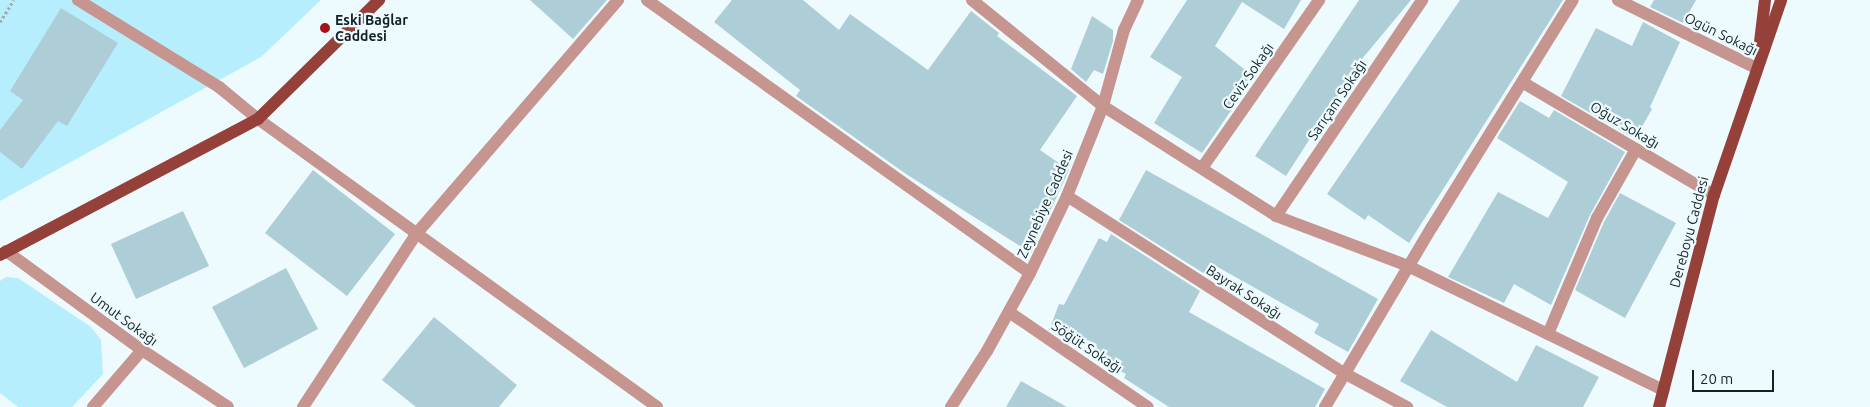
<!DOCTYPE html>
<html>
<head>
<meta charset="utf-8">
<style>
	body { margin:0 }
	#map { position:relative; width:1870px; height:407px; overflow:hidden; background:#edfafe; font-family:Ubuntu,sans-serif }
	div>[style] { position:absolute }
	.green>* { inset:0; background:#b7eefd }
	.building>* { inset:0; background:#aeced7 }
	.path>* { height:3px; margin-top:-1.5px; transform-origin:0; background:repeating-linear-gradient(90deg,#9daaae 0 2.5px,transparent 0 5px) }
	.minor>* { height:12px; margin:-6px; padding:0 6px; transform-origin:6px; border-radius:6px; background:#c7958f }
	.major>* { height:12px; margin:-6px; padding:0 6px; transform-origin:6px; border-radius:6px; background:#95413a }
	.dots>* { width:14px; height:14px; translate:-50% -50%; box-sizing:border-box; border:2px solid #edfafe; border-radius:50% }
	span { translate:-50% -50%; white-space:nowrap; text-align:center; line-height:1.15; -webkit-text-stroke:4.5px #edfafe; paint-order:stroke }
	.poi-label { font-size:14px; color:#142124; font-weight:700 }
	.left { translate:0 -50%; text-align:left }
	.street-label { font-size:14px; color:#142124 }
	.scale { position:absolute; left:1692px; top:370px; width:82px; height:22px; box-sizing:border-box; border:2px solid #142124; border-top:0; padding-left:6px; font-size:15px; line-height:18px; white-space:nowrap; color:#142124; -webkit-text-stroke:4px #edfafe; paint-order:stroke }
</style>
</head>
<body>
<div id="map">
	<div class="green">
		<i style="clip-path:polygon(0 0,321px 0,261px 57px,0 201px)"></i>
		<i style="clip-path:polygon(6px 277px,18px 278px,91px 327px,101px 340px,103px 374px,72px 407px,18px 407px,0 393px,0 281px)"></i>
	</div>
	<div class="building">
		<i style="clip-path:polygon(530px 0,607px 0,573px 39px)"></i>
		<i style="clip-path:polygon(732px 0,803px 0,839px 30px,850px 14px,928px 70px,971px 11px,999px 33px,997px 36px,1077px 96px,1040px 150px,1069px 170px,1031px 253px,906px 174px,796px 96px,800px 90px,714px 22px)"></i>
		<i style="clip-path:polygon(1187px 0,1301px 0,1284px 29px,1242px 2px,1215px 46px,1254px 77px,1202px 153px,1154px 123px,1182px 77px,1150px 57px)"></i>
		<i style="clip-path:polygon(1359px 0,1411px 0,1357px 65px,1361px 68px,1336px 98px,1286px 176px,1255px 156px)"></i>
		<i style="clip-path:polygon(1460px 0,1563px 0,1409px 243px,1368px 215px,1365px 220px,1327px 194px)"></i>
		<i style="clip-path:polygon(1654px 0,1696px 0,1683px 23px,1650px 7px)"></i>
		<i style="clip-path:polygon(61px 8px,118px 43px,67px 126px,58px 121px,22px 169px,0 152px,0 130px,23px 100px,10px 91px)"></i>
		<i style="clip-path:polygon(1092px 16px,1113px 30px,1113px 41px,1103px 74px,1094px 70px,1086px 82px,1071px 69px)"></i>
		<i style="clip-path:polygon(1643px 22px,1680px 42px,1650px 107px,1652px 109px,1635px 139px,1561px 96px,1596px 28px,1632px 46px)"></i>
		<i style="clip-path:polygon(1520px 101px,1549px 118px,1554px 110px,1625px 152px,1590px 215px,1551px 305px,1514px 284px,1504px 303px,1448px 277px,1498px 192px,1548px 218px,1568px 182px,1497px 138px)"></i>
		<i style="clip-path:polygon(313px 170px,395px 234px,347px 296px,265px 233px)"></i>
		<i style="clip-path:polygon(1146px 170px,1378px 299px,1348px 352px,1314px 333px,1319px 324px,1214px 265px,1208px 276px,1119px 220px)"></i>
		<i style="clip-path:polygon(1620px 193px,1676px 223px,1625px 318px,1575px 290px,1604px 222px)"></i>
		<i style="clip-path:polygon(183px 211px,209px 266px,136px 299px,111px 244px)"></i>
		<i style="clip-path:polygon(1111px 234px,1200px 291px,1189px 312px,1325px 389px,1315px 407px,1169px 407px,1124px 378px,1126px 374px,1091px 356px,1097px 344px,1051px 325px,1059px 304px,1064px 305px,1099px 238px,1107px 242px)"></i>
		<i style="clip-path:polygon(286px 268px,318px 329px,244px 368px,212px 307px)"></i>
		<i style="clip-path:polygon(434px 317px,517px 385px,499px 407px,416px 407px,382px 380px)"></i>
		<i style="clip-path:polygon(1431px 330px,1517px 382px,1536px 345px,1599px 377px,1583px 407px,1447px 407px,1400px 381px)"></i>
		<i style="clip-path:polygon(1021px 381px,1067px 407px,1006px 407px)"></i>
	</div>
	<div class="path">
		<i style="left:0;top:22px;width:26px;rotate:-58deg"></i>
	</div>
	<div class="minor">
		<i style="left:78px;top:0;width:166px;rotate:31.7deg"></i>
		<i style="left:219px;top:87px;width:50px;rotate:39.4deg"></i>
		<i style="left:258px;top:119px;width:492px;rotate:35.8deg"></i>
		<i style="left:647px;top:0;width:470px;rotate:35.5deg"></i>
		<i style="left:972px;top:0;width:169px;rotate:39deg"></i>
		<i style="left:1103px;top:106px;width:205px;rotate:32.4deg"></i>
		<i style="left:1276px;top:216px;width:141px;rotate:20.7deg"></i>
		<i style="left:1408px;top:266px;width:284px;rotate:25.9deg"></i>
		<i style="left:1618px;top:0;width:154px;rotate:26.2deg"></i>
		<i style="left:1522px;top:82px;width:223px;rotate:30.5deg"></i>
		<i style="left:1202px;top:168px;width:205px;rotate:-55.1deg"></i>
		<i style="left:1067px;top:196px;width:329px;rotate:32.6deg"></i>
		<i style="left:1344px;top:373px;width:72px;rotate:28.4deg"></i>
		<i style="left:1276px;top:216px;width:261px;rotate:-55.9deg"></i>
		<i style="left:6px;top:251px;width:168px;rotate:36.1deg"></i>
		<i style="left:142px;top:350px;width:103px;rotate:33.5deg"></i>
		<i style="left:1009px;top:312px;width:168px;rotate:34.4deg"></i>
		<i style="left:1548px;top:334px;width:126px;rotate:-67.1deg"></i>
		<i style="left:1597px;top:218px;width:79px;rotate:-60.5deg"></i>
		<i style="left:93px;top:407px;width:75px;rotate:-49.3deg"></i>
		<i style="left:303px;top:407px;width:208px;rotate:-56.8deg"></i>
		<i style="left:417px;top:233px;width:308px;rotate:-49.2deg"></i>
		<i style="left:951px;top:407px;width:67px;rotate:-57.3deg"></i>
		<i style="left:987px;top:351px;width:89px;rotate:-61.1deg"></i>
		<i style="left:1030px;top:273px;width:85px;rotate:-64.3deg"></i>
		<i style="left:1067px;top:196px;width:97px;rotate:-68.2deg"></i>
		<i style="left:1103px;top:106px;width:79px;rotate:-74.6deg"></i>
		<i style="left:1124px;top:30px;width:33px;rotate:-65deg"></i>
		<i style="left:1325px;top:407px;width:209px;rotate:-59.3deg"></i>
		<i style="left:1432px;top:227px;width:267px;rotate:-58.2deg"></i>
	</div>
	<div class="major">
		<i style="left:1760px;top:42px;width:42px;rotate:-83.2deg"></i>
		<i style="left:0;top:255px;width:292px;rotate:-27.8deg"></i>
		<i style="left:258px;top:119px;width:170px;rotate:-44.5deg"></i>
		<i style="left:1659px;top:407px;width:219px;rotate:-75.5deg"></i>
		<i style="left:1714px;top:195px;width:206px;rotate:-71deg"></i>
	</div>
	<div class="dots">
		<i style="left:325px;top:28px;background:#a71218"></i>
	</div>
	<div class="poi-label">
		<span class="left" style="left:335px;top:28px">Eski Bağlar<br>Caddesi</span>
	</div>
	<div class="street-label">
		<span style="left:1721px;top:34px;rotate:26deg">Ogün Sokağı</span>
		<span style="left:1248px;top:76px;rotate:-55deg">Ceviz Sokağı</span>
		<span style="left:1337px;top:100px;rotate:-56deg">Sarıçam Sokağı</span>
		<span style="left:1625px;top:125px;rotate:31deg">Oğuz Sokağı</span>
		<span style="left:1045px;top:204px;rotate:-66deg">Zeynebiye Caddesi</span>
		<span style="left:1689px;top:232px;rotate:-75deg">Dereboyu Caddesi</span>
		<span style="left:1244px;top:292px;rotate:33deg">Bayrak Sokağı</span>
		<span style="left:124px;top:319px;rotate:36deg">Umut Sokağı</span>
		<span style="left:1087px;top:347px;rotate:34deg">Söğüt Sokağı</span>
	</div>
	<div class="scale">20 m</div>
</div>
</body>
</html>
